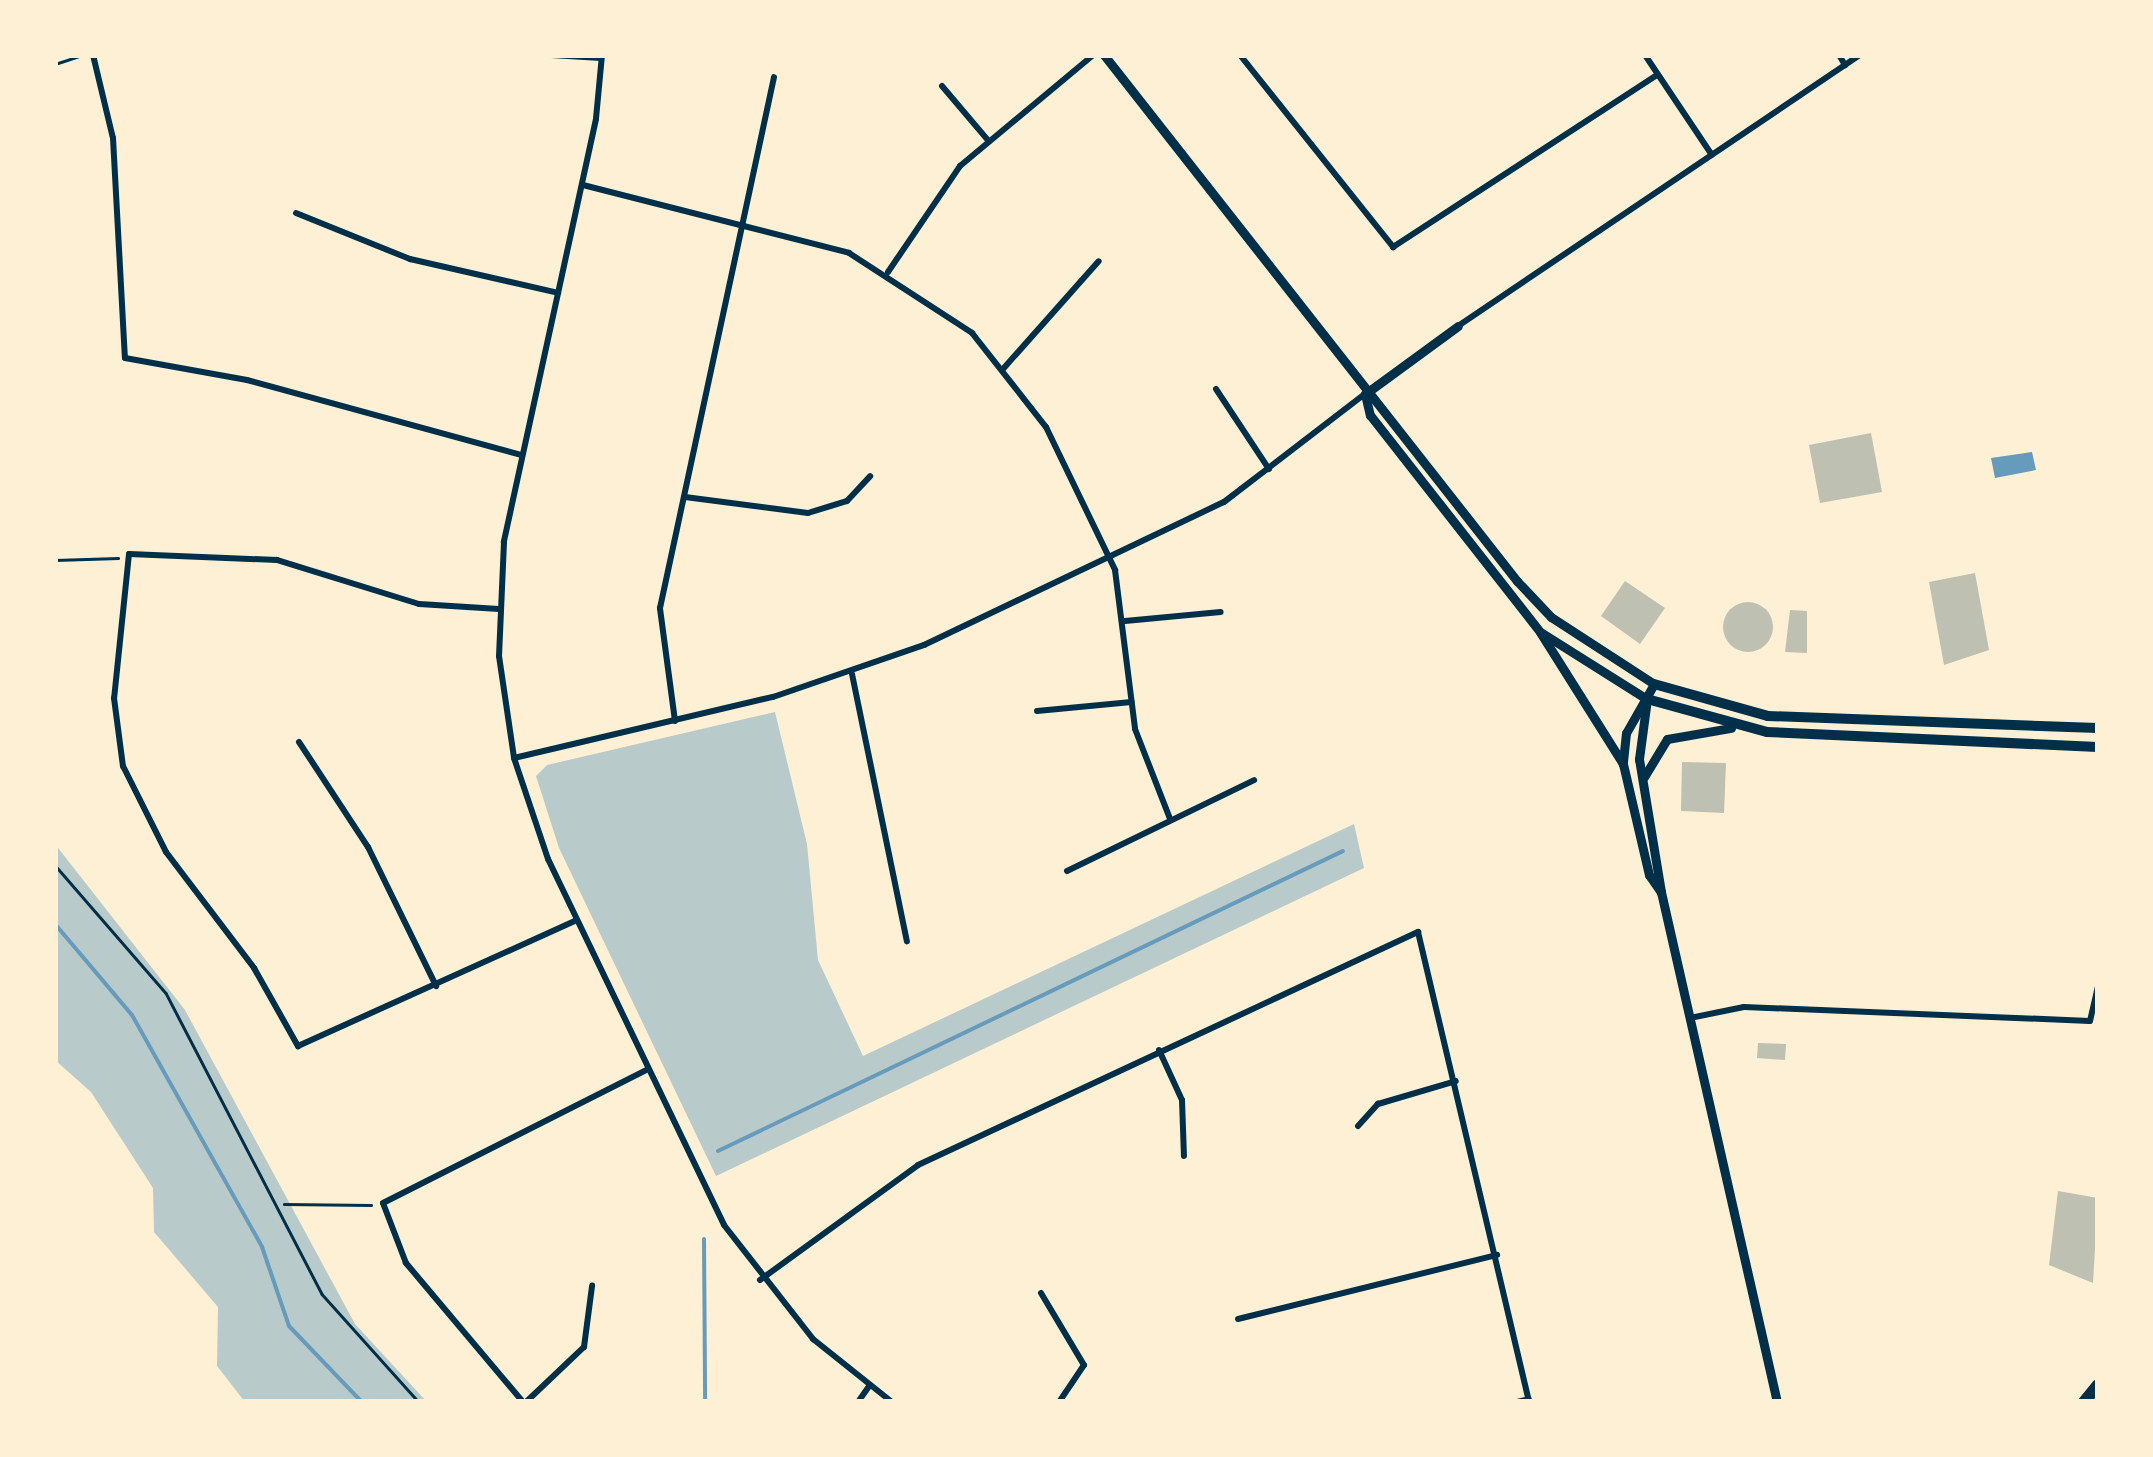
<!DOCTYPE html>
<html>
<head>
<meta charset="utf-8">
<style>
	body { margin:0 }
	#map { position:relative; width:2153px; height:1457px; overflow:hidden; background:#fdf0d5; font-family:"DM Sans",sans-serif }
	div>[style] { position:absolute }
	.green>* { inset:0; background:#b9caca }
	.water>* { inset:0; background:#669bbc }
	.stream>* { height:4px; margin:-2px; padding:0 2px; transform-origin:2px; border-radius:2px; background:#669bbc }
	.building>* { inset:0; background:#bec0b2 }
	.round { border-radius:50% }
	.path>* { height:2.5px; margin:-1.25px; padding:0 1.25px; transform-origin:1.25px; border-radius:1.25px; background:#003049 }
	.minor>* { height:6px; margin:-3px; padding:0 3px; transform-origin:3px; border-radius:3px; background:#003049 }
	.tertiary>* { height:9px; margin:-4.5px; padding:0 4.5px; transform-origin:4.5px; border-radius:4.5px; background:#003049 }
	.secondary>* { height:10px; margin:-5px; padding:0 5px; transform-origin:5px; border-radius:5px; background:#003049 }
	.motorway>* { height:12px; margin:-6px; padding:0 6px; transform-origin:6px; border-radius:6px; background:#003049 }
	span { translate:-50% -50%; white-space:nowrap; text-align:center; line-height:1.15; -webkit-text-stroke:8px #fdf0d5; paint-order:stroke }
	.frame { position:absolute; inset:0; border:58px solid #fdf0d5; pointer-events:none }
</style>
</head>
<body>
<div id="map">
	<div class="green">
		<i style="clip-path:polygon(775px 712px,807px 844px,818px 960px,863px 1056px,1354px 824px,1364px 868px,716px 1176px,559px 848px,536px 776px,547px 765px)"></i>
		<i style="clip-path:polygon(55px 844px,185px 1010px,355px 1324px,427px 1402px,245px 1402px,217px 1366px,218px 1307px,154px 1232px,153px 1188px,91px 1092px,55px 1060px)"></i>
	</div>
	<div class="water">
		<i style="clip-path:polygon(2032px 452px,2036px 470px,1995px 478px,1991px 458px)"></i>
	</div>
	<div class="stream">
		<i style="left:55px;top:924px;width:119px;rotate:49.8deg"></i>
		<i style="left:132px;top:1015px;width:266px;rotate:60.7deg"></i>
		<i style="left:262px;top:1247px;width:83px;rotate:71.1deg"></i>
		<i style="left:289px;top:1326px;width:105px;rotate:46.2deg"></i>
		<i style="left:718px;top:1151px;width:693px;rotate:-25.64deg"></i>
		<i style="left:704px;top:1239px;width:163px;rotate:89.6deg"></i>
	</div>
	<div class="building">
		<i style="clip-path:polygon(1871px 433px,1882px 492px,1820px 503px,1809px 445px)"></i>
		<i style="clip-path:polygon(1975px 573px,1989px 650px,1944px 665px,1929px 582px)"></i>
		<i style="clip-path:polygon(1625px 581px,1665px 608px,1640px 644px,1601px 616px)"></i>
		<i class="round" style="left:1723px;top:602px;width:50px;height:50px"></i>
		<i style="clip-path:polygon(1790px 610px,1807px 611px,1807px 653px,1785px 652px)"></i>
		<i style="clip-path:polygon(1682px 762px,1726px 763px,1724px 813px,1681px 811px)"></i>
		<i style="clip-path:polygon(1758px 1043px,1786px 1044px,1785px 1060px,1757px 1058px)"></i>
		<i style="clip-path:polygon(2058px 1191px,2098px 1198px,2093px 1283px,2049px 1265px)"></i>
	</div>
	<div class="path">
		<i style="left:55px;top:64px;width:28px;rotate:-18deg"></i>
		<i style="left:55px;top:560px;width:63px;rotate:-1.8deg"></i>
		<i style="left:55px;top:865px;width:169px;rotate:49.1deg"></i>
		<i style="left:166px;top:993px;width:339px;rotate:62.6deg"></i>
		<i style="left:322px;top:1294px;width:145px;rotate:48.1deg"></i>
		<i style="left:284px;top:1204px;width:87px;rotate:0.7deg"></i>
	</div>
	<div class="minor">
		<i style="left:93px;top:55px;width:85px;rotate:76.5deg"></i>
		<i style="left:113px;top:138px;width:220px;rotate:86.9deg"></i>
		<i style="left:125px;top:358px;width:124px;rotate:10.2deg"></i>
		<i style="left:247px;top:380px;width:284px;rotate:15.3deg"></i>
		<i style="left:551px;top:55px;width:50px;rotate:3.4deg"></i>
		<i style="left:602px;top:55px;width:64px;rotate:95.4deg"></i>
		<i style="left:596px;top:119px;width:433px;rotate:102.3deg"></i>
		<i style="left:504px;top:542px;width:114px;rotate:92.5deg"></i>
		<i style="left:499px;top:656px;width:103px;rotate:81.6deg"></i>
		<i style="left:514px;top:758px;width:107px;rotate:71.4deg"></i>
		<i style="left:548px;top:859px;width:406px;rotate:64.3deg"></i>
		<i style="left:724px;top:1225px;width:145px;rotate:52deg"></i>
		<i style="left:813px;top:1339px;width:101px;rotate:38.6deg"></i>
		<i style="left:1240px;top:55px;width:246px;rotate:51.4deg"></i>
		<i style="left:1393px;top:247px;width:316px;rotate:-33.1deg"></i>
		<i style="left:1645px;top:55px;width:120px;rotate:56.2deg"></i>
		<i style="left:1839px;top:55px;width:12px;rotate:59deg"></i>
		<i style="left:942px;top:86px;width:70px;rotate:49.7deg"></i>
		<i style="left:583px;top:185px;width:275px;rotate:14.3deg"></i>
		<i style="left:849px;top:253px;width:147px;rotate:33deg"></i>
		<i style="left:972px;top:333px;width:120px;rotate:51.8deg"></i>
		<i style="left:1046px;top:427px;width:159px;rotate:64.2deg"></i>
		<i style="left:1115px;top:570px;width:160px;rotate:82.8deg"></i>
		<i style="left:1135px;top:729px;width:97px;rotate:68.7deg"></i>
		<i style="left:296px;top:213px;width:123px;rotate:22deg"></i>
		<i style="left:410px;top:259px;width:152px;rotate:12.9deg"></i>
		<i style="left:888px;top:272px;width:128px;rotate:-55.8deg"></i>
		<i style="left:960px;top:166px;width:173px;rotate:-39.8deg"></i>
		<i style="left:1458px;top:326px;width:485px;rotate:-34deg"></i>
		<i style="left:1003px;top:369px;width:144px;rotate:-48.4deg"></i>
		<i style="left:1216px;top:389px;width:96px;rotate:56.5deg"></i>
		<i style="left:685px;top:497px;width:124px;rotate:7.4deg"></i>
		<i style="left:808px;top:513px;width:41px;rotate:-17.1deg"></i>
		<i style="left:847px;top:501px;width:34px;rotate:-47deg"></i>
		<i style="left:499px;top:609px;width:80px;rotate:-176.4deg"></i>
		<i style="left:419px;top:604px;width:149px;rotate:-162.8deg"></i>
		<i style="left:277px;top:560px;width:148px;rotate:-177.7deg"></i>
		<i style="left:129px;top:554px;width:145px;rotate:95.9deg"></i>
		<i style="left:114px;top:698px;width:69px;rotate:82.5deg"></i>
		<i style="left:123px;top:766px;width:96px;rotate:63.4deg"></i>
		<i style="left:166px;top:852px;width:146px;rotate:52.8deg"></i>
		<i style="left:254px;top:968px;width:90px;rotate:60.6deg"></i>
		<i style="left:298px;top:1046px;width:306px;rotate:-24.3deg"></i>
		<i style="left:1125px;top:621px;width:96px;rotate:-5.4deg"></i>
		<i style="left:852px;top:674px;width:273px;rotate:78.4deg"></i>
		<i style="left:1037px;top:711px;width:95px;rotate:-5.4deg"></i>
		<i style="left:675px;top:721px;width:114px;rotate:-97.6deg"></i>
		<i style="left:660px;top:608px;width:543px;rotate:-77.88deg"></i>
		<i style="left:299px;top:742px;width:126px;rotate:56.7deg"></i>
		<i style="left:368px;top:847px;width:155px;rotate:63.9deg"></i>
		<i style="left:514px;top:758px;width:266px;rotate:-13.3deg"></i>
		<i style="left:773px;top:697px;width:160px;rotate:-19deg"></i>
		<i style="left:924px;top:645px;width:332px;rotate:-25.5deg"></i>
		<i style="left:1224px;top:502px;width:178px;rotate:-37.5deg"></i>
		<i style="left:1067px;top:871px;width:208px;rotate:-25.9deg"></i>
		<i style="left:1690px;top:1018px;width:55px;rotate:-11.5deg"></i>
		<i style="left:1744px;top:1007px;width:346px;rotate:2.3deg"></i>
		<i style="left:2090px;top:1021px;width:37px;rotate:-77deg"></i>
		<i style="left:1159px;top:1050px;width:55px;rotate:65.3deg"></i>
		<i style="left:1182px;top:1100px;width:56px;rotate:88deg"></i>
		<i style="left:1358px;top:1126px;width:30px;rotate:-48deg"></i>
		<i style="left:1378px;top:1104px;width:81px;rotate:-16.4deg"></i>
		<i style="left:760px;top:1280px;width:195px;rotate:-36deg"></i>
		<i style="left:918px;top:1165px;width:552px;rotate:-24.99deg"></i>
		<i style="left:1418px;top:932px;width:483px;rotate:76.7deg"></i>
		<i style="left:1041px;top:1293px;width:84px;rotate:59.2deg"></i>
		<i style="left:1084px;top:1365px;width:45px;rotate:124deg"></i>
		<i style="left:1238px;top:1319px;width:267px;rotate:-13.9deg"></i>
		<i style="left:523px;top:1402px;width:182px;rotate:-130.1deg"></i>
		<i style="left:406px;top:1263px;width:64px;rotate:-111deg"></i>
		<i style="left:383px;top:1203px;width:297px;rotate:-26.8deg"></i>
		<i style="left:526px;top:1402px;width:80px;rotate:-43.5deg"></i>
		<i style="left:584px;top:1347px;width:62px;rotate:-82.5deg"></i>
		<i style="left:858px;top:1402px;width:21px;rotate:-55deg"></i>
		<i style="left:1517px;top:1402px;width:12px;rotate:-14deg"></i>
	</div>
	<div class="tertiary">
		<i style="left:1104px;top:55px;width:669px;rotate:51.86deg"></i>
		<i style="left:1517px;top:581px;width:50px;rotate:46.6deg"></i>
		<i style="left:1551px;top:617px;width:123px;rotate:33deg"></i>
		<i style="left:1654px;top:684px;width:56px;rotate:119.7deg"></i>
		<i style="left:1626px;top:733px;width:31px;rotate:96deg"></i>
		<i style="left:1623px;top:764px;width:114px;rotate:76.8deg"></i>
		<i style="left:1649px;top:875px;width:21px;rotate:55deg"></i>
		<i style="left:1365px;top:394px;width:22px;rotate:77deg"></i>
		<i style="left:1370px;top:415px;width:276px;rotate:51.9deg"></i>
		<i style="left:1540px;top:632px;width:154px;rotate:57.8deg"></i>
		<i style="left:1365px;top:394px;width:115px;rotate:-36.2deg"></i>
		<i style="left:1542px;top:633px;width:124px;rotate:32.2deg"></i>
		<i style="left:1647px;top:699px;width:61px;rotate:97.6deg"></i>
		<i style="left:1639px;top:759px;width:135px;rotate:80.6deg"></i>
		<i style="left:1661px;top:892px;width:523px;rotate:77.19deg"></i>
		<i style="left:1644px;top:777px;width:44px;rotate:-58.8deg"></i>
		<i style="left:1667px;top:739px;width:65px;rotate:-9.8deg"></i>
	</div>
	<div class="secondary">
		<i style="left:1654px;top:684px;width:118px;rotate:15.7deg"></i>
		<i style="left:1768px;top:716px;width:330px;rotate:2.1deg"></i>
		<i style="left:1647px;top:699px;width:124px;rotate:15.4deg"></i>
		<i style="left:1767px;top:732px;width:331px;rotate:2.6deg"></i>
	</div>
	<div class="motorway">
		<i style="left:2084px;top:1402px;width:22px;rotate:-51deg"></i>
	</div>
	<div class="frame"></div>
</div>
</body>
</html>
